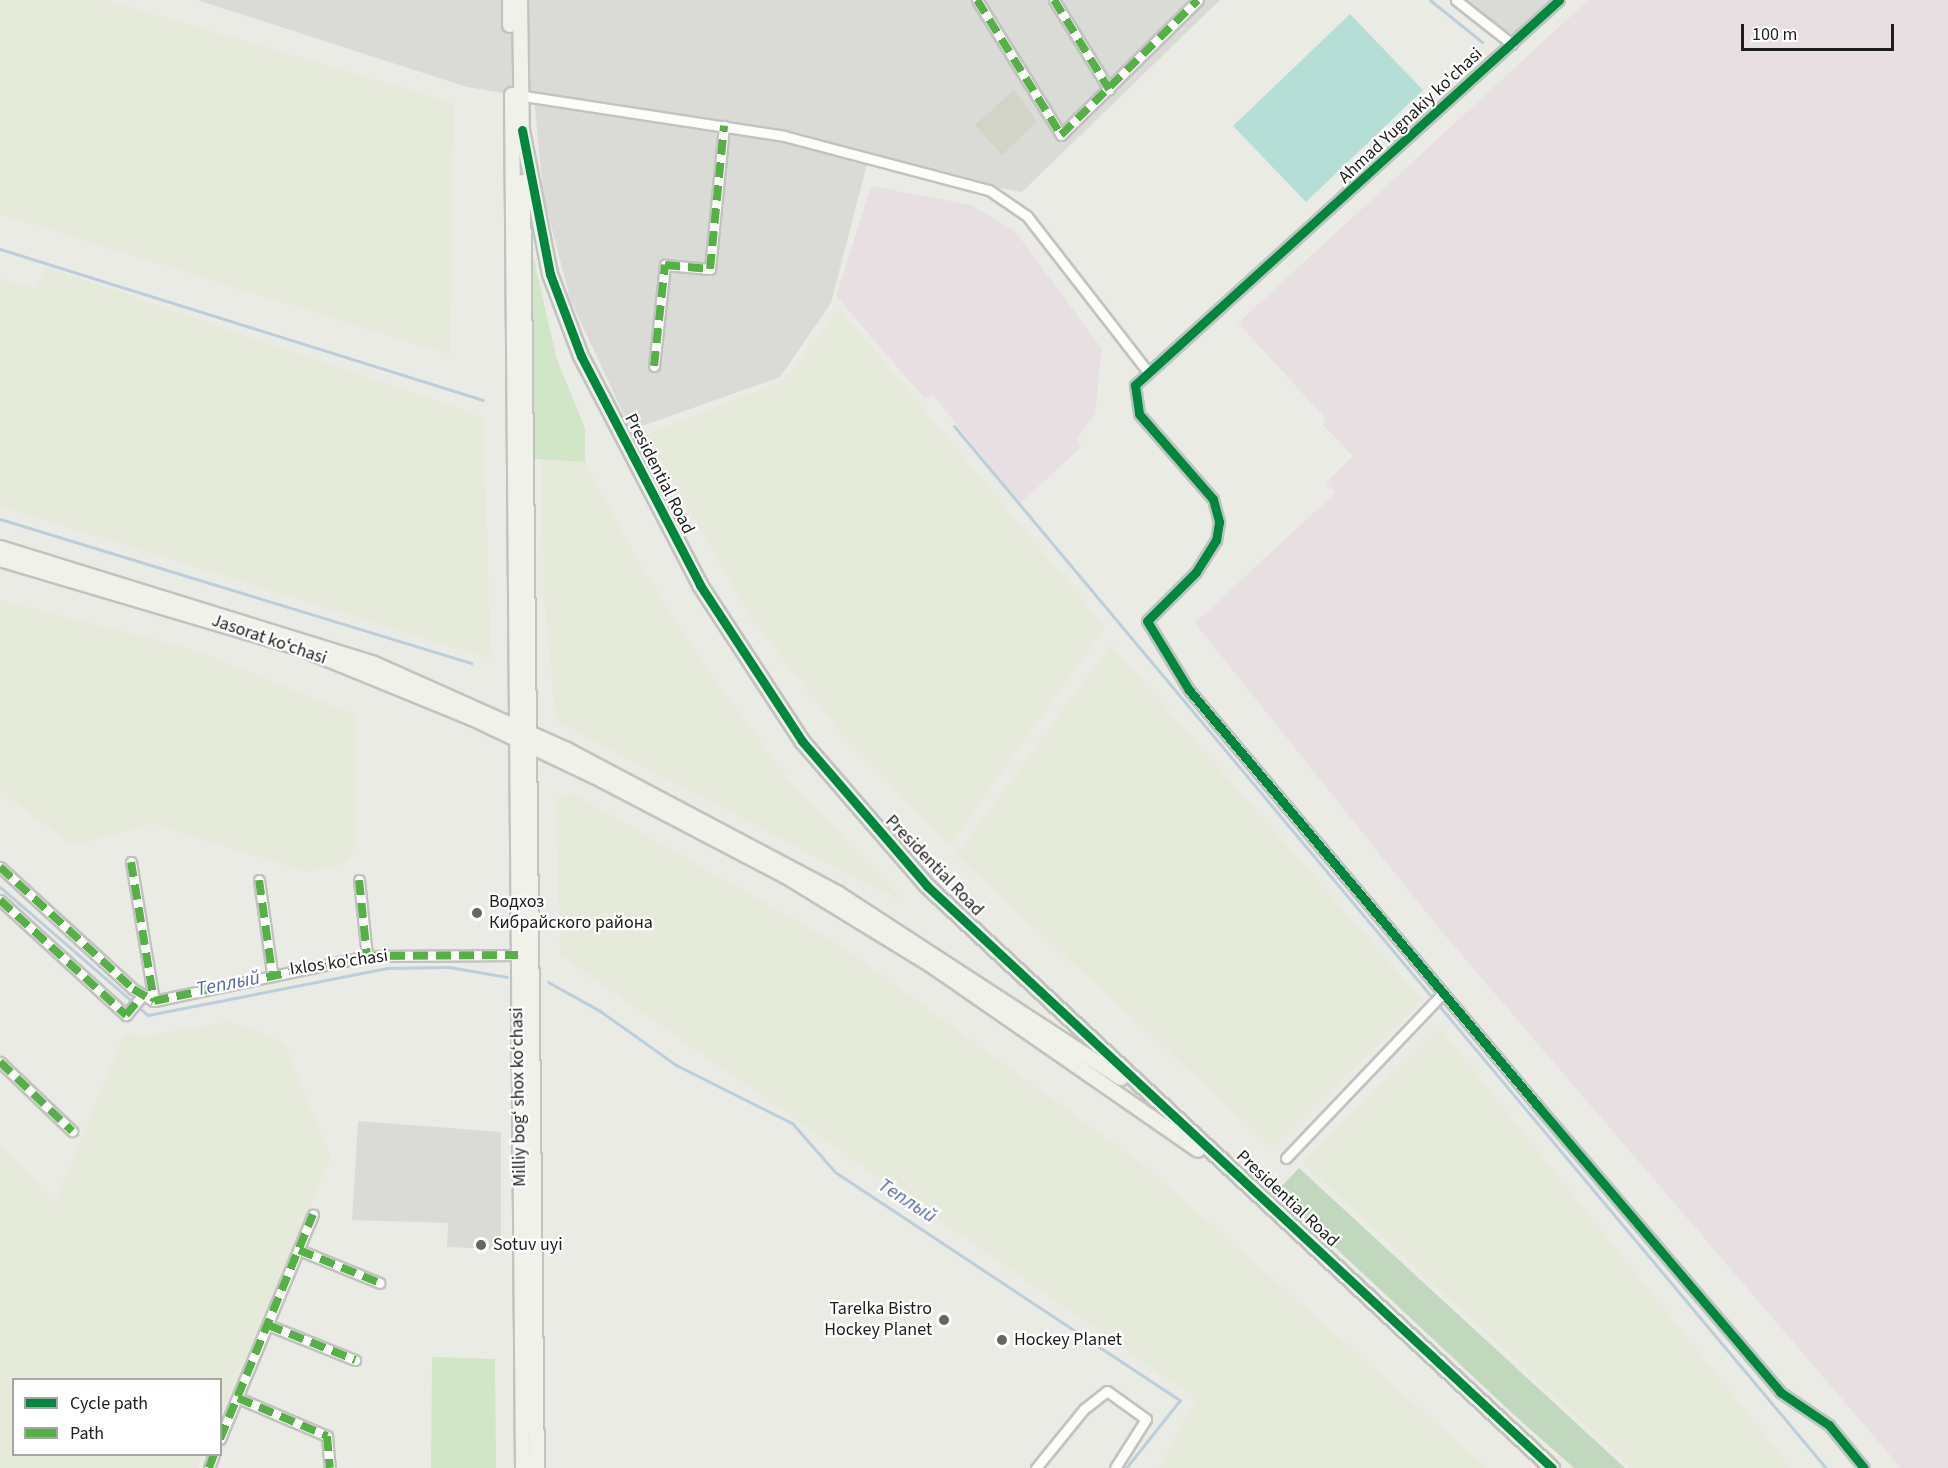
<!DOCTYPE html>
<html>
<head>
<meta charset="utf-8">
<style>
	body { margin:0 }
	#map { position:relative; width:1948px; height:1468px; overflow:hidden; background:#ebebe6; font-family:"Source Sans 3",sans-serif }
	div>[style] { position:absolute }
	.residential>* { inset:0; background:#dadad7 }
	.industrial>* { inset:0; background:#e8dfe2 }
	.construction>* { inset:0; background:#d2d4c8 }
	.farmland>* { inset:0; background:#e6eada }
	.grass>* { inset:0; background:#d1e6c7 }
	.forest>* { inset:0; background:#c1d8be }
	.pitch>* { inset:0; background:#b5ded6 }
	.stream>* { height:3px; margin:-1.5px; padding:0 1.5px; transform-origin:1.5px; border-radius:1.5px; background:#bccedb }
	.roads { filter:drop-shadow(2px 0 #c2c2c0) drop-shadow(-2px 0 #c2c2c0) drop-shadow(0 2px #c2c2c0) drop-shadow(0 -2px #c2c2c0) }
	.street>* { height:9px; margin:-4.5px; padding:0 4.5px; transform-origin:4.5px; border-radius:4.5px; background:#fcfcfb }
	.secondary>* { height:14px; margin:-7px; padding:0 7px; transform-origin:7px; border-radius:7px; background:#f0f2ea }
	.quiet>* { height:8px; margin-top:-4px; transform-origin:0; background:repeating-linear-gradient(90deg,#55b145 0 15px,transparent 0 23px) }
	.cycleway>* { height:9px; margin:-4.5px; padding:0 4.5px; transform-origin:4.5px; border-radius:4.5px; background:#00873e }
	.dots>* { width:16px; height:16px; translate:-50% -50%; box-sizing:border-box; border:3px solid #fff; border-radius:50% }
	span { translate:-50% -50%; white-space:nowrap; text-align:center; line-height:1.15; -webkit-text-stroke:4.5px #fff; paint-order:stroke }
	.street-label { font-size:18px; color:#1d1d1d }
	.poi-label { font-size:18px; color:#1d1d1d }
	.left { translate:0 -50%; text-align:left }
	.right { translate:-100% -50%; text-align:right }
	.water-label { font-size:20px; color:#5468a2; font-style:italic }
	.legend { position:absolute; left:12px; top:1378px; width:210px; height:78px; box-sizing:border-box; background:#fff; border:2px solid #a5a5a5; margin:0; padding:8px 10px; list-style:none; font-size:18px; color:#1d1d1d }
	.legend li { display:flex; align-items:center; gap:12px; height:30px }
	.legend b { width:30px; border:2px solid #a5a5a5 }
	.scale { position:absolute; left:1741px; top:24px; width:153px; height:27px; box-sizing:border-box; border:3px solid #1d1d1d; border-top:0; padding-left:8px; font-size:18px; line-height:21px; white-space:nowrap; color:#1d1d1d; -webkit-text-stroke:4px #fff; paint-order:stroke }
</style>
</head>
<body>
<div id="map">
	<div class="residential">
		<i style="clip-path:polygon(197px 0,1220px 0,1022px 192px,867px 164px,831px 303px,780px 377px,631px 430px,570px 299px,543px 193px,534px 98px,467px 87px)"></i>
		<i style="clip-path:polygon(1456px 0,1559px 0,1512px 44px)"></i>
		<i style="clip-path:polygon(358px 1121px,501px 1132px,501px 1249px,447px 1247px,448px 1223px,352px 1220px)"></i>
	</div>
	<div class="industrial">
		<i style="clip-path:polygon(1588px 0,1948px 0,1948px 1468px,1901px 1468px,1442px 932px,1195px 623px,1335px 493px,1326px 483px,1353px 456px,1322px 424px,1326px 419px,1238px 323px)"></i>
		<i style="clip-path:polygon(871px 186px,971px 205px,1015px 231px,1102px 349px,1095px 414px,1077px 438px,1081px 447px,1020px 504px,933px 395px,925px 399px,836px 296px)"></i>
	</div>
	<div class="construction">
		<i style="clip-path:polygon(1014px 90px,1037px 122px,1002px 155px,975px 125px)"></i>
	</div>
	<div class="farmland">
		<i style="clip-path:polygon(0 0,106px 0,454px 103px,450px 355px,0 214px)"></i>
		<i style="clip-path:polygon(46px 267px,483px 417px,491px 659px,0 506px,0 279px,35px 288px)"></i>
		<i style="clip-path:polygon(839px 308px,1105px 627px,950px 845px,842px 734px,750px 616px,646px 434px,785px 380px)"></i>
		<i style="clip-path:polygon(542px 460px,585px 462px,640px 565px,711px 675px,789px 780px,905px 903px,556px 721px,543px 587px)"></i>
		<i style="clip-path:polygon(0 600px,191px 649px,356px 715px,356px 844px,349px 862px,307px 872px,152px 824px,73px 846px,0 790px)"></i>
		<i style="clip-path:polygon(1111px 645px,1422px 1000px,1273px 1148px,956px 855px)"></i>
		<i style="clip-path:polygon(571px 793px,841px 946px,1146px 1167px,1487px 1468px,1159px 1468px,1196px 1399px,560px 955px,556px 800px)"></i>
		<i style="clip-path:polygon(228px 1022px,261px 1031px,285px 1046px,331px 1157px,221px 1416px,220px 1380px,14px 1380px,14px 1454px,203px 1455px,197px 1468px,0 1468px,0 1143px,55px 1203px,124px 1034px,146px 1036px)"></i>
		<i style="clip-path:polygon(1439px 1028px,1791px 1468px,1631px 1468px,1303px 1163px)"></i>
	</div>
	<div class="grass">
		<i style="clip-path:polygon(528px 233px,557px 360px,585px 428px,585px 462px,535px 459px)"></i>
		<i style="clip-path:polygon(432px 1357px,495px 1359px,496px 1468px,431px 1468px)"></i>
	</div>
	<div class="forest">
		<i style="clip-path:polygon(1299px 1168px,1625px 1468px,1574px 1468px,1512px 1413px,1276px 1192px)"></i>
	</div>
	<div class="pitch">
		<i style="clip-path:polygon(1350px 14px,1423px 90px,1306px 202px,1233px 126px)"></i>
	</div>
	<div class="stream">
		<i style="left:1430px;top:0;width:67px;rotate:38.9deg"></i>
		<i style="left:0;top:249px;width:506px;rotate:17.36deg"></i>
		<i style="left:954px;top:426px;width:1359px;rotate:50.08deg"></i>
		<i style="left:0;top:519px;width:493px;rotate:17deg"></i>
		<i style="left:0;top:887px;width:196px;rotate:40.9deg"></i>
		<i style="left:148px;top:1015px;width:245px;rotate:-11.1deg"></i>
		<i style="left:388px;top:968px;width:61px;rotate:-0.9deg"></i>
		<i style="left:449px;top:967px;width:59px;rotate:9.8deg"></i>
		<i style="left:548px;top:982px;width:60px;rotate:29.1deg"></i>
		<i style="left:600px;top:1011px;width:93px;rotate:35.4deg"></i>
		<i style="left:676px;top:1065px;width:130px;rotate:26.6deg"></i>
		<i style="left:792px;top:1123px;width:65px;rotate:48.7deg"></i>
		<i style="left:835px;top:1172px;width:414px;rotate:33.5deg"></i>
		<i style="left:1180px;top:1400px;width:87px;rotate:128.5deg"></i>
	</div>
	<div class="roads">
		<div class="street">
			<i style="left:977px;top:0;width:159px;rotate:58.1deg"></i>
			<i style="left:1061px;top:135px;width:192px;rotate:-44.6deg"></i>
			<i style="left:1054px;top:0;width:105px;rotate:58.3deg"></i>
			<i style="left:1456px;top:0;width:71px;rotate:38.2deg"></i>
			<i style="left:1559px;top:0;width:573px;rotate:137.76deg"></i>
			<i style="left:1135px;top:385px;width:29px;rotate:82deg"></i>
			<i style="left:1139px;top:414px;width:113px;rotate:49deg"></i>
			<i style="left:1213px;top:499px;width:24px;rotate:75deg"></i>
			<i style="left:1219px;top:522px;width:18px;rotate:99deg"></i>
			<i style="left:1216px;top:540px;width:38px;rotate:122deg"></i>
			<i style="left:1196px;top:572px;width:69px;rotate:135deg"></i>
			<i style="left:1147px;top:621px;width:81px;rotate:58.7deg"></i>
			<i style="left:1189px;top:690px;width:542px;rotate:50.02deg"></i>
			<i style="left:1537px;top:1105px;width:376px;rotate:49.7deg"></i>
			<i style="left:1780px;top:1392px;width:59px;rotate:34deg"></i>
			<i style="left:1829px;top:1425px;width:55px;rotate:50.9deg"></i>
			<i style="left:517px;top:95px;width:270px;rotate:8.7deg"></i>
			<i style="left:784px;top:136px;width:212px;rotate:14.8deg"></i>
			<i style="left:989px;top:190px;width:46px;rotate:34.4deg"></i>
			<i style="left:1027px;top:216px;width:197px;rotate:52.2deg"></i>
			<i style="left:654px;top:366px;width:102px;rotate:-83.8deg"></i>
			<i style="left:665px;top:265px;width:45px;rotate:5.1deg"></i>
			<i style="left:710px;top:269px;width:144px;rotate:-84.4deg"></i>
			<i style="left:131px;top:862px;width:141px;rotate:80.6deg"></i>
			<i style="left:0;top:867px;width:180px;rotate:42.5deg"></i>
			<i style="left:133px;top:989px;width:24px;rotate:30deg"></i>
			<i style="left:154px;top:1001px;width:218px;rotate:-11.9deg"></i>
			<i style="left:367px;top:956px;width:151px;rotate:-0.4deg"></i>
			<i style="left:259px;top:880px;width:93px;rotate:82deg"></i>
			<i style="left:359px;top:880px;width:76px;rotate:84deg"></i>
			<i style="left:0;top:900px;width:171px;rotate:42.4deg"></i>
			<i style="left:126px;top:1015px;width:25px;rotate:-50deg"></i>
			<i style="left:0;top:1062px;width:100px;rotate:43.8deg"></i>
			<i style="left:1286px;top:1158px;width:228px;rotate:-46.4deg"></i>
			<i style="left:299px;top:1250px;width:87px;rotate:22.2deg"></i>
			<i style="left:268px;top:1325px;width:94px;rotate:21.9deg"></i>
			<i style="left:238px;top:1398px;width:97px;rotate:23.1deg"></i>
			<i style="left:327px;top:1436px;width:32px;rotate:85deg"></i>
			<i style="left:220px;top:1439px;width:243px;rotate:-67.5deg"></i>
			<i style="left:209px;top:1468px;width:15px;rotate:-70deg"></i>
			<i style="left:1036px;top:1468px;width:76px;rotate:-50.9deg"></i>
			<i style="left:1084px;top:1409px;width:29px;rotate:-38deg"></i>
			<i style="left:1107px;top:1391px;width:48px;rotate:35.7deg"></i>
			<i style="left:1146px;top:1419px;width:58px;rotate:122.3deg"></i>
		</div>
		<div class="secondary">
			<i style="left:510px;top:0;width:25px;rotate:90deg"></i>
			<i style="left:520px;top:0;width:139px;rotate:89.2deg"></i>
			<i style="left:512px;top:95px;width:1373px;rotate:89.54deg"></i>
			<i style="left:522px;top:130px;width:147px;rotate:79deg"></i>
			<i style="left:550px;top:274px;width:88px;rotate:69.3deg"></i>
			<i style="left:581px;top:356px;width:258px;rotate:62.5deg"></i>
			<i style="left:700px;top:585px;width:186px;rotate:56.8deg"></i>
			<i style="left:802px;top:741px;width:191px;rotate:49.2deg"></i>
			<i style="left:927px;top:886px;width:854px;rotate:42.96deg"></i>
			<i style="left:523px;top:182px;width:1286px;rotate:89.38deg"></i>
			<i style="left:0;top:548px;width:389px;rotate:17.2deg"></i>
			<i style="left:372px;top:663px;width:214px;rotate:24deg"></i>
			<i style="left:567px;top:750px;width:306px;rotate:27.9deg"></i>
			<i style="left:837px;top:893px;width:339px;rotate:33.1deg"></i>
			<i style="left:0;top:559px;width:316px;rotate:16.5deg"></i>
			<i style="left:303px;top:649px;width:183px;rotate:22.2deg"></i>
			<i style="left:472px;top:718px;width:144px;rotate:25.5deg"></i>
			<i style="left:602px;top:780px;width:205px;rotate:27.6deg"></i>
			<i style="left:784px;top:875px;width:176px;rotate:31.5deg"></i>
			<i style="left:934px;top:967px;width:321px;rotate:34.7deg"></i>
		</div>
	</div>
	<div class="quiet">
		<i style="left:977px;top:0;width:159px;rotate:58.1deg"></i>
		<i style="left:1061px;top:135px;width:192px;rotate:-44.6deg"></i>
		<i style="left:1054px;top:0;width:105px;rotate:58.3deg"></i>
		<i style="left:654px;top:366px;width:102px;rotate:-83.8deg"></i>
		<i style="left:665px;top:265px;width:45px;rotate:5.1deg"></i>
		<i style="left:710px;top:269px;width:144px;rotate:-84.4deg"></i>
		<i style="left:131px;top:862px;width:141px;rotate:80.6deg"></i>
		<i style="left:0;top:867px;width:180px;rotate:42.5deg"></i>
		<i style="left:133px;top:989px;width:24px;rotate:30deg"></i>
		<i style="left:154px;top:1001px;width:218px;rotate:-11.9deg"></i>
		<i style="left:367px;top:956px;width:151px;rotate:-0.4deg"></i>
		<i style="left:259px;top:880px;width:93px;rotate:82deg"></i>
		<i style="left:359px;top:880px;width:76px;rotate:84deg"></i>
		<i style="left:0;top:900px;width:171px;rotate:42.4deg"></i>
		<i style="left:126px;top:1015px;width:25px;rotate:-50deg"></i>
		<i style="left:0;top:1062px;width:100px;rotate:43.8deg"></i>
		<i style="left:299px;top:1250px;width:87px;rotate:22.2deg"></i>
		<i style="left:268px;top:1325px;width:94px;rotate:21.9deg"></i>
		<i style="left:238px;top:1398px;width:97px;rotate:23.1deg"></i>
		<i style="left:327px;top:1436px;width:32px;rotate:85deg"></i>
		<i style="left:220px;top:1439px;width:243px;rotate:-67.5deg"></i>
		<i style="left:209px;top:1468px;width:15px;rotate:-70deg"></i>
	</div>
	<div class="cycleway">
		<i style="left:1559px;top:0;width:573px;rotate:137.76deg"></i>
		<i style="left:1135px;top:385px;width:29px;rotate:82deg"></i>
		<i style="left:1139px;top:414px;width:113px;rotate:49deg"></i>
		<i style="left:1213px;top:499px;width:24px;rotate:75deg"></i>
		<i style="left:1219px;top:522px;width:18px;rotate:99deg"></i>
		<i style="left:1216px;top:540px;width:38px;rotate:122deg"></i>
		<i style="left:1196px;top:572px;width:69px;rotate:135deg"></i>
		<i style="left:1147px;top:621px;width:81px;rotate:58.7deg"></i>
		<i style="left:1189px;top:690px;width:542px;rotate:50.02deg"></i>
		<i style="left:1537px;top:1105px;width:376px;rotate:49.7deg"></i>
		<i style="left:1780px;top:1392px;width:59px;rotate:34deg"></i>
		<i style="left:1829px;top:1425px;width:55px;rotate:50.9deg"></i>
		<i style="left:522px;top:130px;width:147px;rotate:79deg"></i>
		<i style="left:550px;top:274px;width:88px;rotate:69.3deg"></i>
		<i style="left:581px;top:356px;width:258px;rotate:62.5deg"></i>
		<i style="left:700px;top:585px;width:186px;rotate:56.8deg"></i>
		<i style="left:802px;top:741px;width:191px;rotate:49.2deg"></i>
		<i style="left:927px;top:886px;width:854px;rotate:42.96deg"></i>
	</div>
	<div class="dots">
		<i style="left:477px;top:913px;background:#656563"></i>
		<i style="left:481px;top:1245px;background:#656563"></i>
		<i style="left:944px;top:1320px;background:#656563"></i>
		<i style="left:1002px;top:1340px;background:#656563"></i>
	</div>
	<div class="street-label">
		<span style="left:1411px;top:116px;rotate:-43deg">Ahmad Yugnakiy ko'chasi</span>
		<span style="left:659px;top:474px;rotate:63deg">Presidential Road</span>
		<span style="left:269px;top:640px;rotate:19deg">Jasorat koʻchasi</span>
		<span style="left:934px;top:866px;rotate:46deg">Presidential Road</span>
		<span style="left:339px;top:963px;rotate:-8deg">Ixlos ko'chasi</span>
		<span style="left:519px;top:1097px;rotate:-91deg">Milliy bog‘ shox ko‘chasi</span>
		<span style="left:1287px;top:1199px;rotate:43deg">Presidential Road</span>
	</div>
	<div class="poi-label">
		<span class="left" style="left:489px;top:913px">Водхоз<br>Кибрайского района</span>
		<span class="left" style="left:493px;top:1245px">Sotuv uyi</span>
		<span class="right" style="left:932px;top:1320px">Tarelka Bistro<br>Hockey Planet</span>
		<span class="left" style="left:1014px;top:1340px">Hockey Planet</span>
	</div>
	<div class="water-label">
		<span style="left:228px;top:984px;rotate:-11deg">Теплый</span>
		<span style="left:907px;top:1201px;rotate:33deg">Теплый</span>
	</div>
	<ul class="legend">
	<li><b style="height:8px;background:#00873e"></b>Cycle path</li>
	<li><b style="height:8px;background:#55b145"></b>Path</li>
	</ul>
	<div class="scale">100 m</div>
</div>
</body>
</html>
